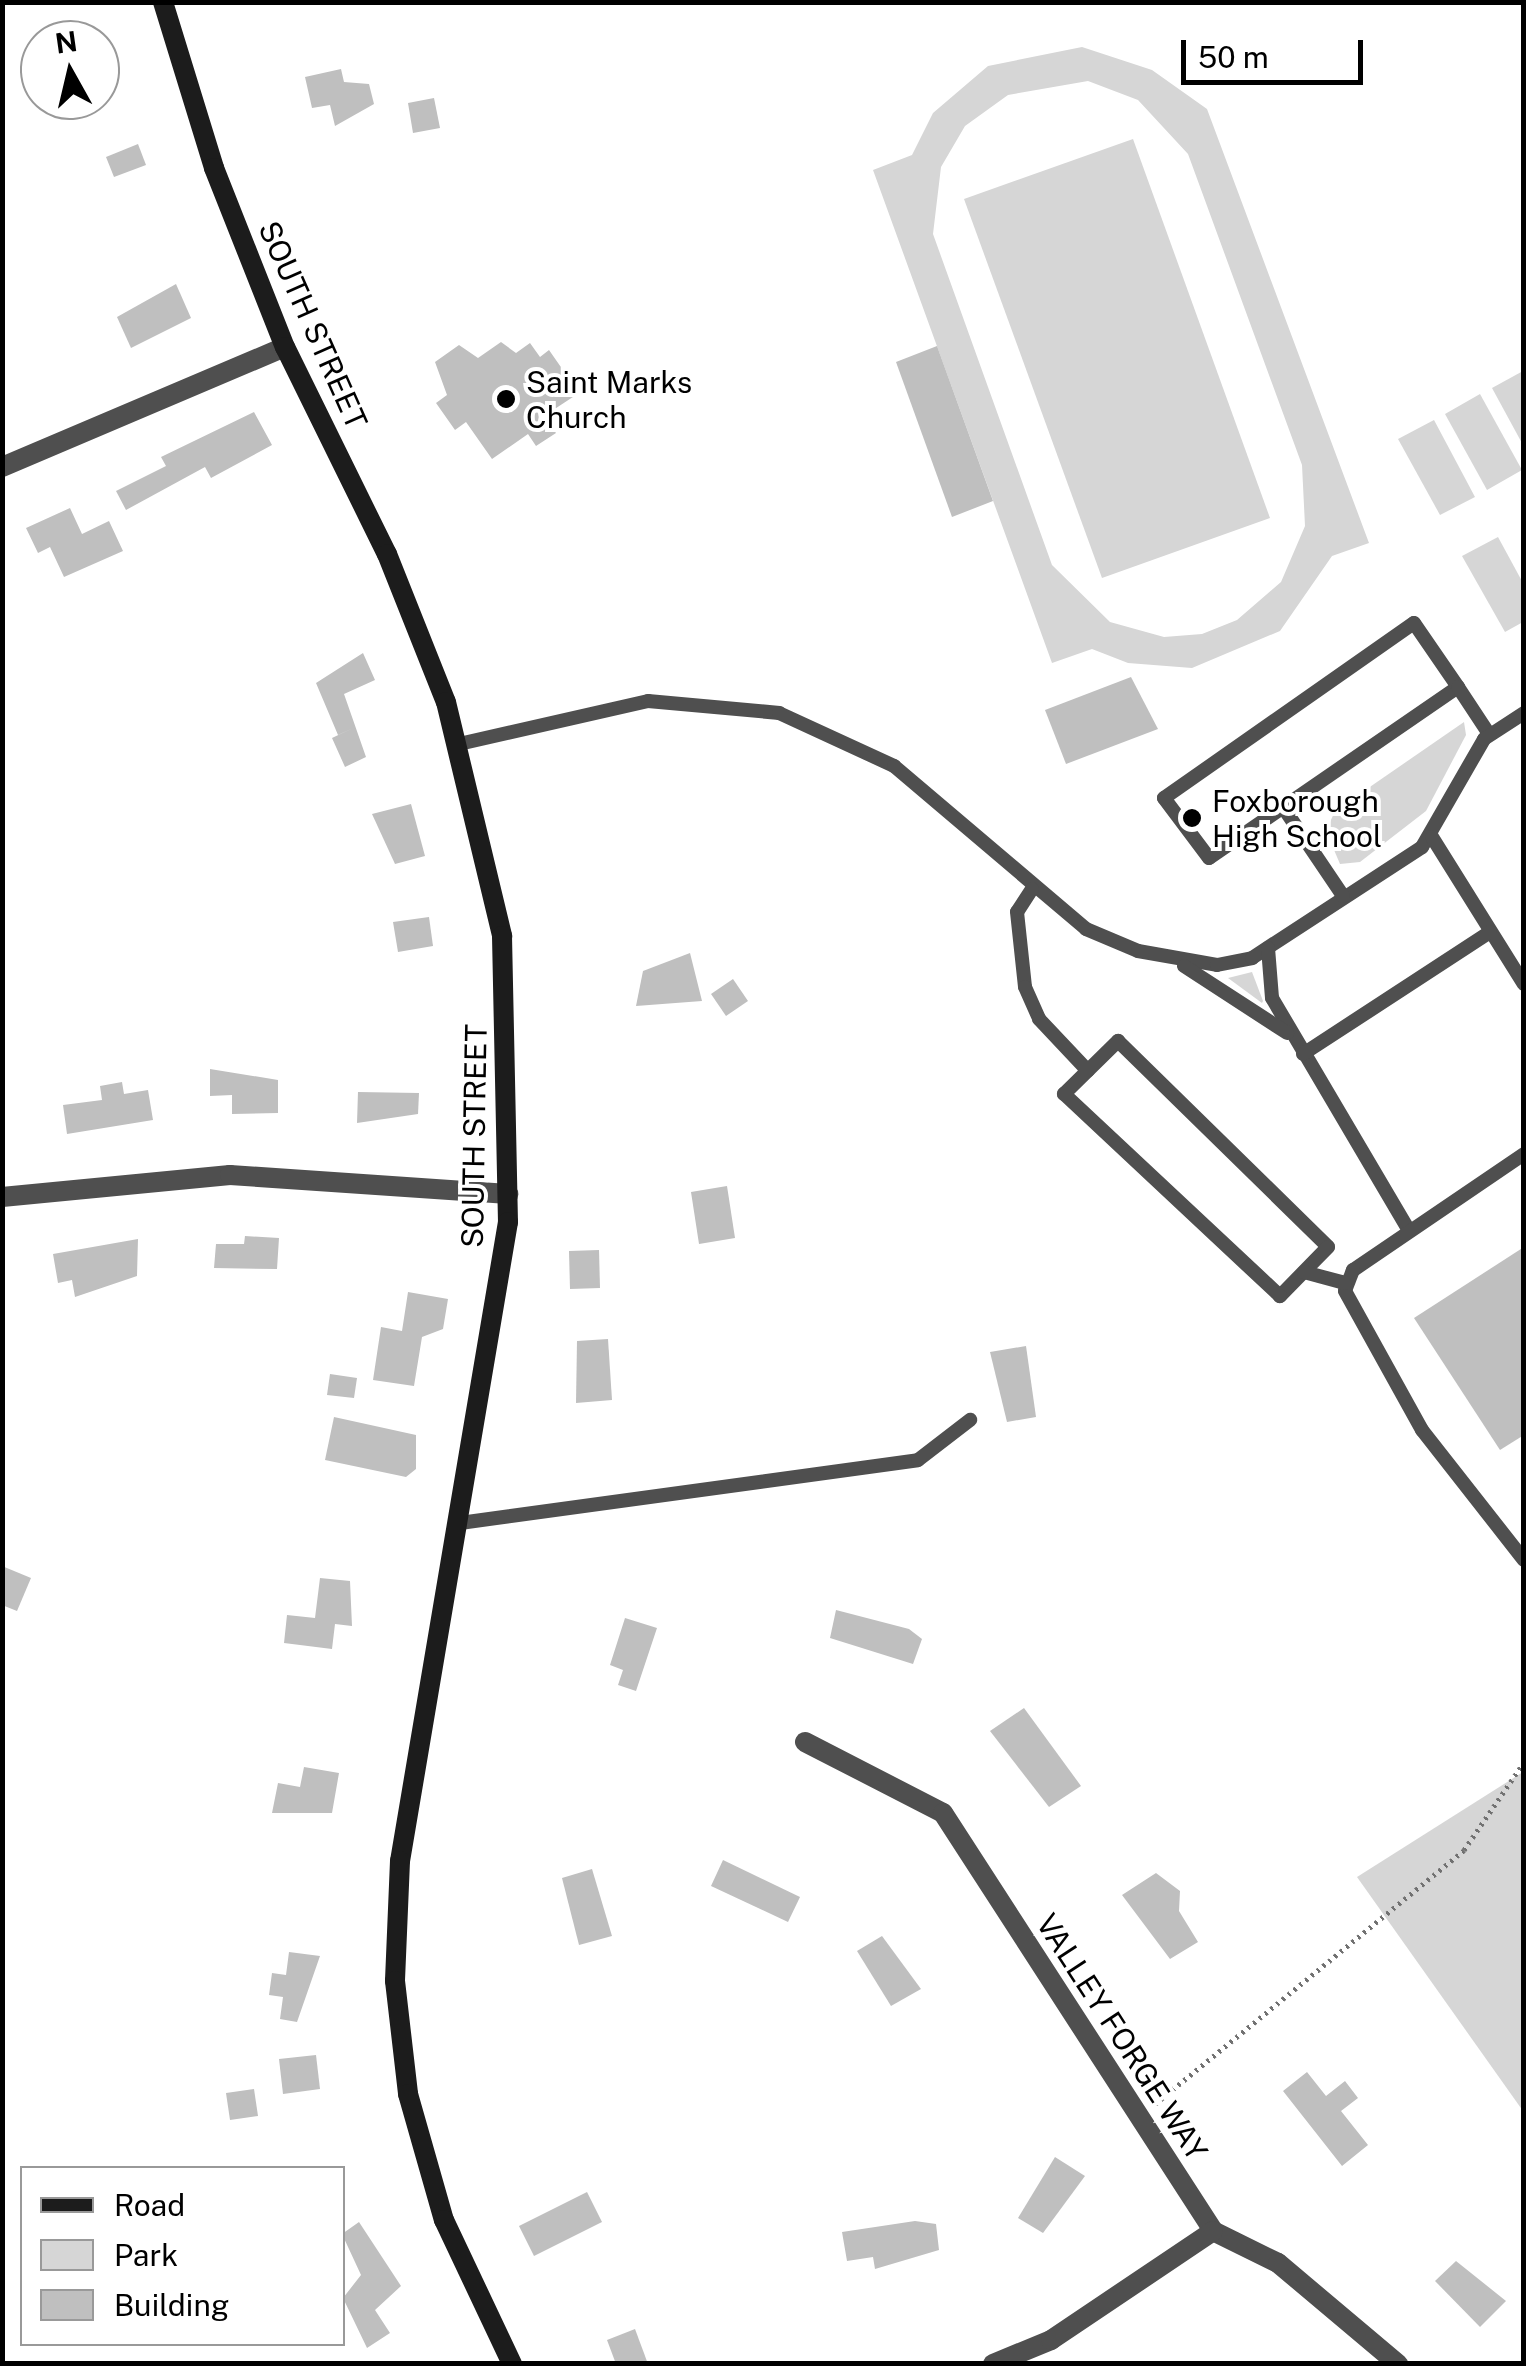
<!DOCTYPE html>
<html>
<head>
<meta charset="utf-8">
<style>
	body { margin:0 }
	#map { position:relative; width:1526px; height:2366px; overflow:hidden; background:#fff; font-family:"Public Sans",sans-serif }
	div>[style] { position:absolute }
	.green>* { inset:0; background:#d6d6d6 }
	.building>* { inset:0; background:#bfbfbf }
	.path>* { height:5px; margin-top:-2.5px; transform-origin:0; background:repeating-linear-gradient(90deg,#717171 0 2.5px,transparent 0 7.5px) }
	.lane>* { height:14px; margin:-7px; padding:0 7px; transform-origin:7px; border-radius:7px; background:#4f4f4f }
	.street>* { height:20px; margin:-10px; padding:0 10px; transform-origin:10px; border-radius:10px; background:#4f4f4f }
	.secondary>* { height:20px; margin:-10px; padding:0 10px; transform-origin:10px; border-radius:10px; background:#1c1c1c }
	.dots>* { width:28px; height:28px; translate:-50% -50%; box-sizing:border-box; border:5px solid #fff; border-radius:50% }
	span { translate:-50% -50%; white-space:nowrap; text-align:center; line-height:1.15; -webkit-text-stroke:8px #fff; paint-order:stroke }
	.street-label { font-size:30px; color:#000 }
	.poi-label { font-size:30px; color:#000 }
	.left { translate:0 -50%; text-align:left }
	.frame { position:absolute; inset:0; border:5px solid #000; pointer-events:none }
	.legend { position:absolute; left:20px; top:2166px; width:325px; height:180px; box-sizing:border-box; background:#fff; border:2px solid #999; margin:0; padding:12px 18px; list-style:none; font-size:30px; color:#000 }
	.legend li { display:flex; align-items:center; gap:20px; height:50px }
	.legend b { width:50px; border:2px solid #999 }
	.north { position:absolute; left:20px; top:20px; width:100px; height:100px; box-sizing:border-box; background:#fff; border:2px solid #999; border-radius:50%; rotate:352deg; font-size:28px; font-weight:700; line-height:40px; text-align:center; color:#000 }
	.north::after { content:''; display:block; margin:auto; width:35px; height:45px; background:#000; clip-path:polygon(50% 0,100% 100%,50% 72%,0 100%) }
	.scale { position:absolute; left:1181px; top:40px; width:182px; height:45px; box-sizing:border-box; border:5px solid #000; border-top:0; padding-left:12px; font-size:30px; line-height:35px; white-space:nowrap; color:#000; -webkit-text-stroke:8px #fff; paint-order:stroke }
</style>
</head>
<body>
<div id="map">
	<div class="green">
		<i style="clip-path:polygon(evenodd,1082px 47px,1152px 70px,1207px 109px,1369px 543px,1332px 556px,1280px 631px,1192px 668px,1128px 663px,1092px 649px,1052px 663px,873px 170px,912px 155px,933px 113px,988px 66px,1082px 47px,1088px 81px,1138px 100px,1188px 154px,1302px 465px,1305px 526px,1281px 582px,1237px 620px,1202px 634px,1164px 637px,1110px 622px,1052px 565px,933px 234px,941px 167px,965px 126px,1008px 95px,1088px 81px)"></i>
		<i style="clip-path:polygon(1133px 139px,1270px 518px,1102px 578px,964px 199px)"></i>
		<i style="clip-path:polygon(1523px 371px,1523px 445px,1492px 388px)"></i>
		<i style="clip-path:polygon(1480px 394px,1522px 470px,1487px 490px,1445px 414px)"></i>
		<i style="clip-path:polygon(1434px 420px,1475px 497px,1440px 515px,1398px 439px)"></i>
		<i style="clip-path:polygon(1498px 537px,1523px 583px,1523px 622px,1505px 632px,1462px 556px)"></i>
		<i style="clip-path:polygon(1464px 722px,1466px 735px,1426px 811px,1360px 862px,1340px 864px,1326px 831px,1335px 811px)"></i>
		<i style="clip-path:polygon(1252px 972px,1263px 1001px,1262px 1003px,1228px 978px)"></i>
		<i style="clip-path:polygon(1523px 1772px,1523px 2111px,1357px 1877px)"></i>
	</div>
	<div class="building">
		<i style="clip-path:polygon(341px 69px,344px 82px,369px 84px,374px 104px,335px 126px,330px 105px,312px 108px,305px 77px)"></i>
		<i style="clip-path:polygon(434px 98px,440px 128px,413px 133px,408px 103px)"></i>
		<i style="clip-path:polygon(138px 144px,146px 165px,114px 177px,106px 157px)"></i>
		<i style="clip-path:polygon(176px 284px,191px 318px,131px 348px,117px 317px)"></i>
		<i style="clip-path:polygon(501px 342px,516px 353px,530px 343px,540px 357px,549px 350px,579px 393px,544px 416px,556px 433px,536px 446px,528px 434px,492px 459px,466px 422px,455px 430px,436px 403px,447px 395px,435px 362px,459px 345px,478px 358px)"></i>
		<i style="clip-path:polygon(937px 346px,993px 501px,952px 517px,896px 362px)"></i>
		<i style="clip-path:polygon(254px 412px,272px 445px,211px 478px,205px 467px,126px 510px,116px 491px,166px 466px,161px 457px)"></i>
		<i style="clip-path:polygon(70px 508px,82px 534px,109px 521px,123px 551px,64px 577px,50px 547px,38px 553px,26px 528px)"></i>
		<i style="clip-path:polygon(363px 653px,375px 680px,344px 694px,366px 757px,345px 767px,332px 738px,353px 728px,338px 735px,316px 683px)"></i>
		<i style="clip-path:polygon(1131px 677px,1158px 729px,1066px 764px,1045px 710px)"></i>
		<i style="clip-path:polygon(411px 804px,425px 856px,395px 864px,372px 814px)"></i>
		<i style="clip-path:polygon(429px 917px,433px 946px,398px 952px,393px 922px)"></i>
		<i style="clip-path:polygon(690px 953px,702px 1001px,636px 1006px,643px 971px)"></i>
		<i style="clip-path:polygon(733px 979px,748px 1001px,726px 1016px,711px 994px)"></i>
		<i style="clip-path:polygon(210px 1069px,278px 1080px,278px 1113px,232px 1114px,232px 1095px,210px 1096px)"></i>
		<i style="clip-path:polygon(122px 1082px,124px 1094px,148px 1090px,153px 1120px,67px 1134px,63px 1105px,102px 1100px,100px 1086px)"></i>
		<i style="clip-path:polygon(358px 1092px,419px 1093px,418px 1114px,357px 1123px)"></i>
		<i style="clip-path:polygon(727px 1186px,735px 1238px,699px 1244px,691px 1192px)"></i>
		<i style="clip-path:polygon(245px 1236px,279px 1238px,277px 1269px,214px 1268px,216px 1244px,244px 1244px)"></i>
		<i style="clip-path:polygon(138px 1239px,137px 1276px,75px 1297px,72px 1280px,58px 1283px,53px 1254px)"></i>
		<i style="clip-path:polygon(1524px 1247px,1524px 1435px,1500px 1450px,1414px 1318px)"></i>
		<i style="clip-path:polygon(599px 1250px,600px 1288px,570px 1289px,569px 1251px)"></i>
		<i style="clip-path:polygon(408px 1292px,448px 1299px,443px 1329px,422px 1337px,414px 1386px,373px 1380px,381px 1327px,402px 1331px)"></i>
		<i style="clip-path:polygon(608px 1339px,612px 1400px,576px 1403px,577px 1341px)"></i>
		<i style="clip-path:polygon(1026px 1346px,1036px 1417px,1007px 1422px,990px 1352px)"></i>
		<i style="clip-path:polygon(330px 1374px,357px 1378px,354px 1398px,327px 1395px)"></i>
		<i style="clip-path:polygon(334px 1417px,416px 1435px,416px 1469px,406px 1477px,325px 1460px)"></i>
		<i style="clip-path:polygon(2px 1566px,31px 1578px,17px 1611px,2px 1605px)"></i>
		<i style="clip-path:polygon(320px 1578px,350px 1581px,352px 1626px,335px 1624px,332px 1649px,284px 1643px,287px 1615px,315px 1618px)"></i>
		<i style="clip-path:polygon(836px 1610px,909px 1629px,922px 1639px,913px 1664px,830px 1638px)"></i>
		<i style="clip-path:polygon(625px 1618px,657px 1628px,636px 1691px,618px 1685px,623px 1670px,610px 1665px)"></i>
		<i style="clip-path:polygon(1024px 1708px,1081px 1786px,1049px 1807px,990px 1731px)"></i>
		<i style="clip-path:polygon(304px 1767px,339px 1773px,332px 1813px,272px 1813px,278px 1783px,300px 1787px)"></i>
		<i style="clip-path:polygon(723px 1860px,800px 1897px,788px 1922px,711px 1886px)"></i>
		<i style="clip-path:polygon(592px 1869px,612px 1936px,579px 1945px,562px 1878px)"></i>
		<i style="clip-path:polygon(1156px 1873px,1180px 1891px,1179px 1911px,1198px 1942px,1170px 1959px,1122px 1895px)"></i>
		<i style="clip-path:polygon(882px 1936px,921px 1989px,891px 2006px,857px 1951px)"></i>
		<i style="clip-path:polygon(289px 1952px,320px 1956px,297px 2022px,280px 2019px,283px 1997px,269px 1995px,272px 1973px,286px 1975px)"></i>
		<i style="clip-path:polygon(316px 2055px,320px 2089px,283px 2094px,279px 2059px)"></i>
		<i style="clip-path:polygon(1307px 2072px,1326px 2096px,1345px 2081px,1358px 2098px,1341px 2111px,1368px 2145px,1342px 2166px,1283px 2091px)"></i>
		<i style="clip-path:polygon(254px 2089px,258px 2116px,230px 2120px,226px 2093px)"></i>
		<i style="clip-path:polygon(1055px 2157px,1085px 2176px,1043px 2233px,1018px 2218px)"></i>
		<i style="clip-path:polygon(587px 2192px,602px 2222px,534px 2256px,519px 2226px)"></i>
		<i style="clip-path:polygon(915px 2221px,936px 2224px,939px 2250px,875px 2269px,873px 2257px,847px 2261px,842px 2232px)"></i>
		<i style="clip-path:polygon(359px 2222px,401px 2286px,375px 2310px,390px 2333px,367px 2348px,343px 2298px,361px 2275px,342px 2234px)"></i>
		<i style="clip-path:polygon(1456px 2261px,1506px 2301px,1480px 2327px,1435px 2281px)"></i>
		<i style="clip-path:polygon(635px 2329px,648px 2364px,616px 2364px,607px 2340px)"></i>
	</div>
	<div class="path">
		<i style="left:1155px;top:2104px;width:400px;rotate:-39.4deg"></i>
		<i style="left:1464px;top:1850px;width:107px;rotate:-55.7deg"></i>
	</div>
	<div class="lane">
		<i style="left:1458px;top:687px;width:302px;rotate:145.5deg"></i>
		<i style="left:1209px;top:858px;width:75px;rotate:-126.9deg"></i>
		<i style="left:1164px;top:798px;width:305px;rotate:-35deg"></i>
		<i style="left:1414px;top:623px;width:78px;rotate:55.5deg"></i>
		<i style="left:1458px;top:687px;width:56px;rotate:56.6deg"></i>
		<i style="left:459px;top:744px;width:194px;rotate:-12.8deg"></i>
		<i style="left:648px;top:701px;width:132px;rotate:5.2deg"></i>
		<i style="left:779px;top:713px;width:127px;rotate:24.7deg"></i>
		<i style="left:894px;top:766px;width:252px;rotate:40.3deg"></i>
		<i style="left:1086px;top:929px;width:56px;rotate:22.9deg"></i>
		<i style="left:1138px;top:951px;width:80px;rotate:10deg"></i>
		<i style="left:1217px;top:965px;width:36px;rotate:-11deg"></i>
		<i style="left:1252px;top:958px;width:203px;rotate:-33.1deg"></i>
		<i style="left:1422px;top:847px;width:125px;rotate:-60.1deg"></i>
		<i style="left:1484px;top:739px;width:48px;rotate:-33deg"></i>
		<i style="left:1283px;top:807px;width:107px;rotate:56deg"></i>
		<i style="left:1432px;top:837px;width:173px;rotate:58deg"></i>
		<i style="left:1032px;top:889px;width:27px;rotate:123deg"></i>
		<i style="left:1017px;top:912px;width:75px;rotate:83.9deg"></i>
		<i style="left:1025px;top:987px;width:35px;rotate:66deg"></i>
		<i style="left:1039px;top:1019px;width:71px;rotate:46.7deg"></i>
		<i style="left:1268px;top:948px;width:50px;rotate:85.4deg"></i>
		<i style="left:1272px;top:998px;width:270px;rotate:59.5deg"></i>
		<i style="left:1184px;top:966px;width:123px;rotate:33deg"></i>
		<i style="left:1118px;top:1041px;width:294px;rotate:44.4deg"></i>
		<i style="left:1328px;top:1247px;width:69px;rotate:134.4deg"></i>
		<i style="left:1280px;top:1296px;width:296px;rotate:-136.9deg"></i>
		<i style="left:1064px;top:1094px;width:76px;rotate:-44.5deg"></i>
		<i style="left:1303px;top:1054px;width:223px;rotate:-33.1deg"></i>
		<i style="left:1524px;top:1154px;width:207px;rotate:145.8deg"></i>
		<i style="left:1353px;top:1270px;width:22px;rotate:111deg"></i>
		<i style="left:1345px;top:1291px;width:159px;rotate:61deg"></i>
		<i style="left:1422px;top:1430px;width:165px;rotate:51.9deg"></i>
		<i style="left:1304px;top:1272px;width:42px;rotate:15deg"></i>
		<i style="left:460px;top:1523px;width:462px;rotate:-7.8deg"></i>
		<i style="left:918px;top:1460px;width:66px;rotate:-37.6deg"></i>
	</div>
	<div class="street">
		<i style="left:2px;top:467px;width:307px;rotate:-23deg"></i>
		<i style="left:2px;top:1197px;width:229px;rotate:-5.5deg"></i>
		<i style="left:230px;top:1175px;width:279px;rotate:3.9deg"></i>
		<i style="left:805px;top:1742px;width:155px;rotate:27.2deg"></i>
		<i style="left:943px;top:1813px;width:498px;rotate:57.1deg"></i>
		<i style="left:1213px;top:2231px;width:72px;rotate:26.2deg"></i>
		<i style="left:1278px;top:2263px;width:157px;rotate:40.1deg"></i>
		<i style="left:993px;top:2364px;width:63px;rotate:-22.5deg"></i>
		<i style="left:1051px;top:2340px;width:195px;rotate:-33.9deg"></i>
	</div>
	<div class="secondary">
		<i style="left:163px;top:2px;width:174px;rotate:72.9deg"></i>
		<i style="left:214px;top:168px;width:193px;rotate:68.4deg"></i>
		<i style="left:285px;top:347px;width:231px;rotate:63.8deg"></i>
		<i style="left:387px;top:554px;width:159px;rotate:68.3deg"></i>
		<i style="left:446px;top:702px;width:241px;rotate:76.5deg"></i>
		<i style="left:502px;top:936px;width:286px;rotate:88.8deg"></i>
		<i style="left:508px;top:1222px;width:648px;rotate:99.59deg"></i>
		<i style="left:400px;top:1861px;width:120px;rotate:92.4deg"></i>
		<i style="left:395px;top:1981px;width:114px;rotate:83.4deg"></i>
		<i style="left:408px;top:2094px;width:131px;rotate:74.1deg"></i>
		<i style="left:444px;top:2220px;width:159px;rotate:64.7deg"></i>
	</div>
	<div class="dots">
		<i style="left:506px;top:399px;background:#000"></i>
		<i style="left:1192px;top:818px;background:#000"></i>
	</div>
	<div class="street-label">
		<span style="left:313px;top:325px;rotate:66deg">SOUTH STREET</span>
		<span style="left:474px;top:1136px;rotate:-89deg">SOUTH STREET</span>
		<span style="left:1122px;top:2037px;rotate:57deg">VALLEY FORGE WAY</span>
	</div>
	<div class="poi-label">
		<span class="left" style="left:526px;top:399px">Saint Marks<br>Church</span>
		<span class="left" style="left:1212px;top:818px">Foxborough<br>High School</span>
	</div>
	<div class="frame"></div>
	<ul class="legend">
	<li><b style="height:12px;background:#1c1c1c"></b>Road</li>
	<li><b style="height:28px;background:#d6d6d6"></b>Park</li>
	<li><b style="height:28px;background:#bfbfbf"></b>Building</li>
	</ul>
	<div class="north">N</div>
	<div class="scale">50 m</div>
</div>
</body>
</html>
